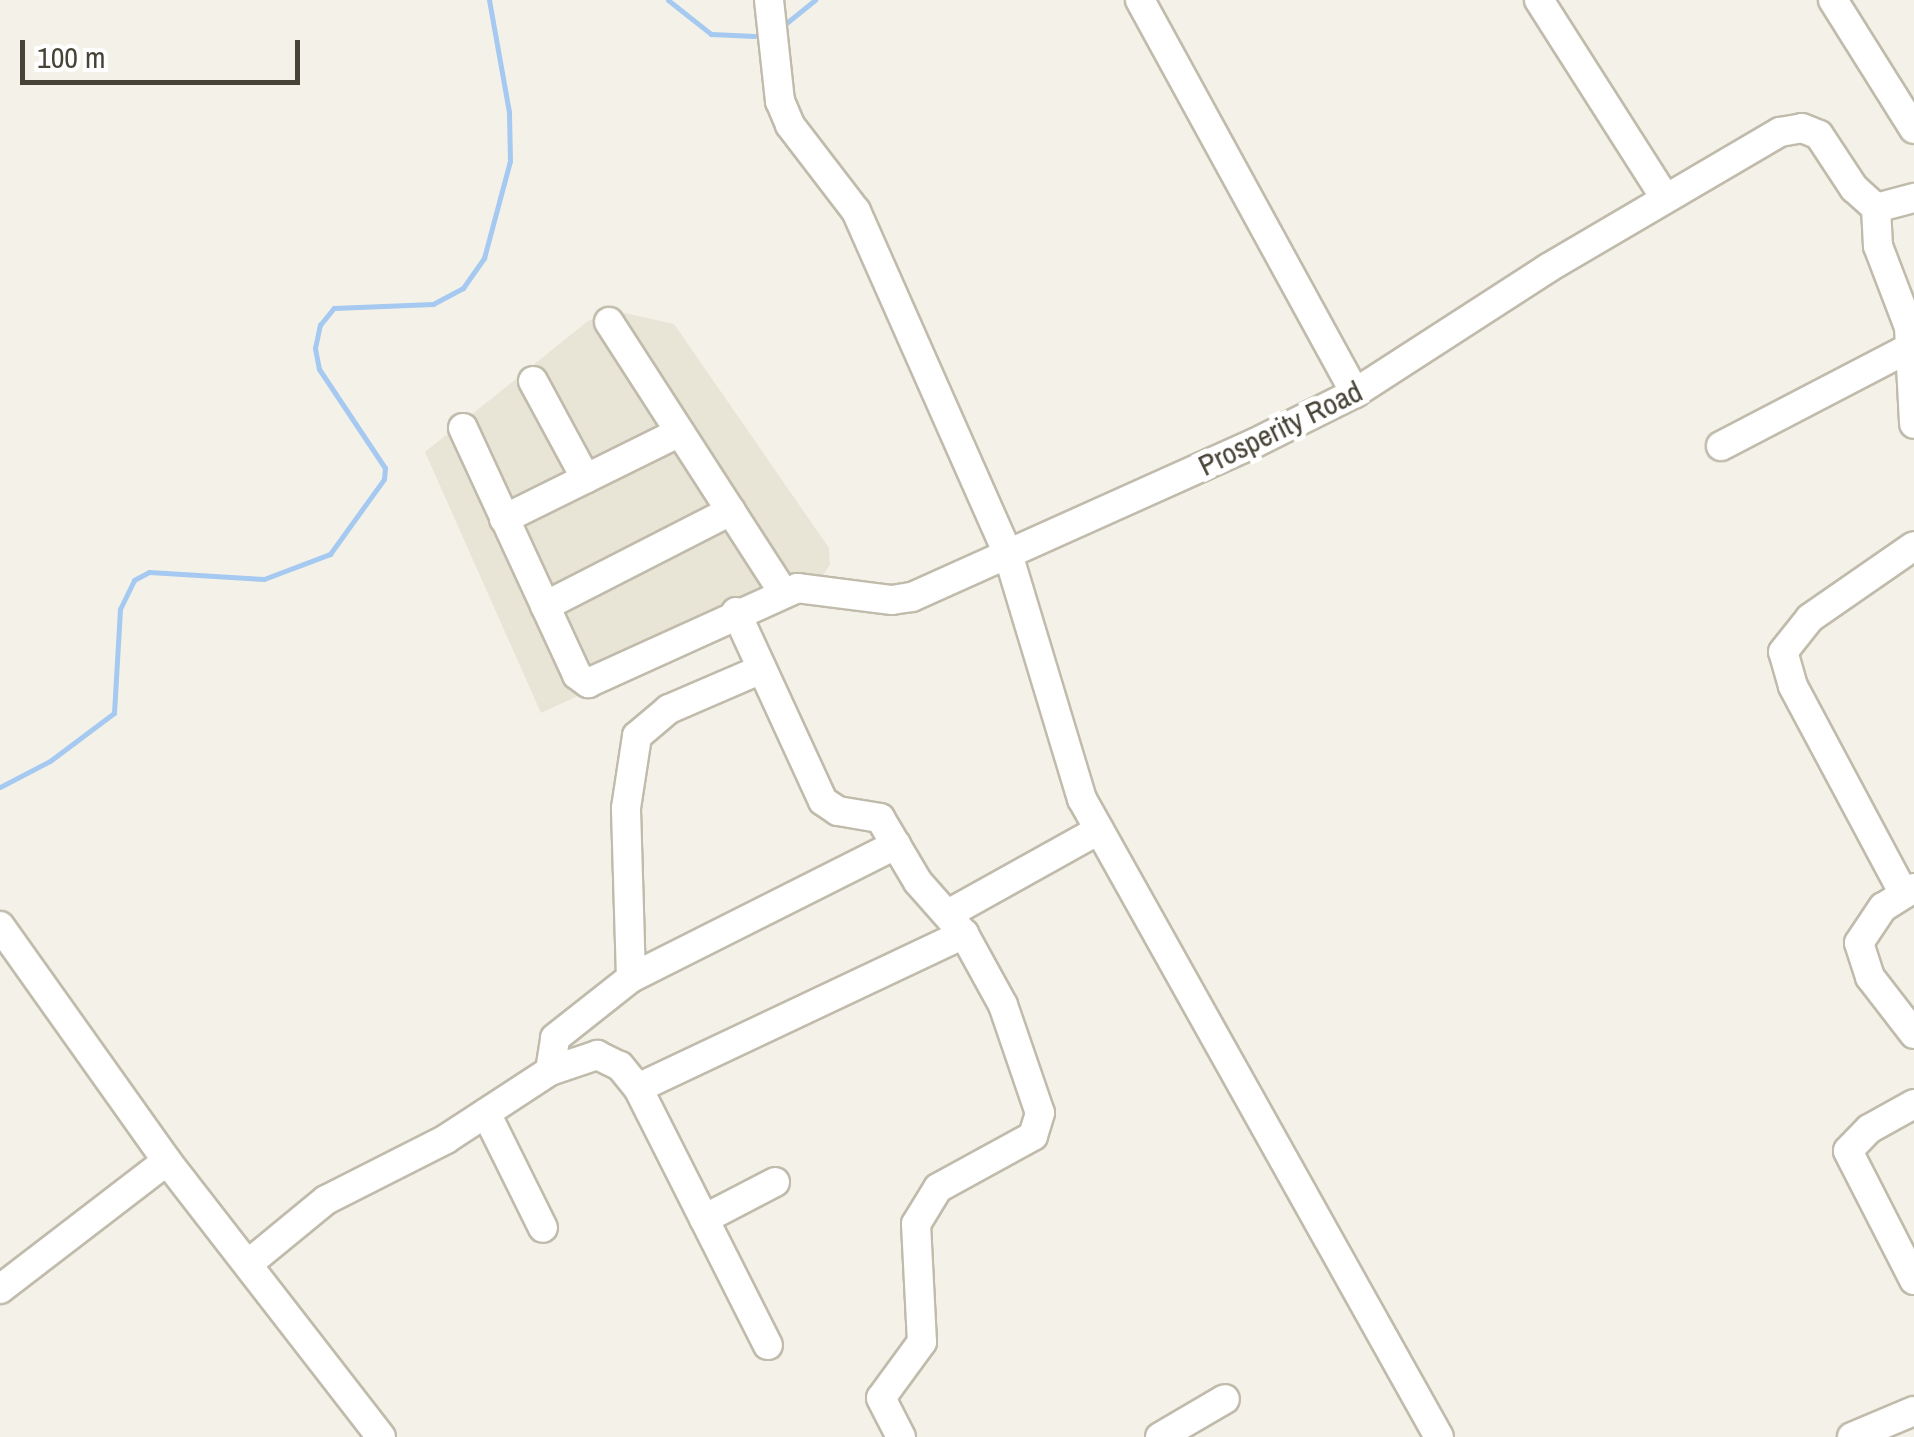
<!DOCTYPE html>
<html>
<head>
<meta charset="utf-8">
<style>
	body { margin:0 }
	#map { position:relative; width:1914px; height:1437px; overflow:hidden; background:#f4f2e8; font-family:"Archivo Narrow",sans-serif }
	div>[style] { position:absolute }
	.residential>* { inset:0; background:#e8e4d6 }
	.stream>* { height:5px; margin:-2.5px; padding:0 2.5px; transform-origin:2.5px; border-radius:2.5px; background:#a5c9f0 }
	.roads { filter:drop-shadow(2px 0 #c0bbab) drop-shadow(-2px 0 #c0bbab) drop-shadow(0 2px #c0bbab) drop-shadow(0 -2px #c0bbab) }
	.minor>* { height:28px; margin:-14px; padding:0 14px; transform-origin:14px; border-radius:14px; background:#fff }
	span { translate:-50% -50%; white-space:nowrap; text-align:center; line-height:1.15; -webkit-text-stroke:10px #fff; paint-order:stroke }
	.street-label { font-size:30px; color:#484337 }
	.scale { position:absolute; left:20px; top:40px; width:280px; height:45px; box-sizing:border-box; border:5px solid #484337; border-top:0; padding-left:12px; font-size:30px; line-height:35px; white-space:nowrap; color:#484337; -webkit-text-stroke:8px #fff; paint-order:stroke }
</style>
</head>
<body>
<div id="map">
	<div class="residential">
		<i style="clip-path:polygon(616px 311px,674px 324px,829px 548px,830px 564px,822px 578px,790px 598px,541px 713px,425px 452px,588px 321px)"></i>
	</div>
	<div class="stream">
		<i style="left:668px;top:0;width:55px;rotate:38.3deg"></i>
		<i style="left:711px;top:34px;width:44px;rotate:2.6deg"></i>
		<i style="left:784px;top:25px;width:40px;rotate:-39deg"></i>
		<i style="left:0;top:787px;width:56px;rotate:-27.5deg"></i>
		<i style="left:50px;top:761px;width:80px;rotate:-36.9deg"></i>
		<i style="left:114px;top:713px;width:104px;rotate:-86.7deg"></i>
		<i style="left:120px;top:609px;width:32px;rotate:-64deg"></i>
		<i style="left:134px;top:580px;width:17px;rotate:-28deg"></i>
		<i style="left:149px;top:572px;width:115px;rotate:3.5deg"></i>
		<i style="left:264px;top:579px;width:71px;rotate:-20.7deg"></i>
		<i style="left:330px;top:554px;width:92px;rotate:-54.2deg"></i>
		<i style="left:384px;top:479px;width:11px;rotate:-85deg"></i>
		<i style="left:385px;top:468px;width:119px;rotate:-123.7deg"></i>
		<i style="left:319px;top:369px;width:21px;rotate:-101deg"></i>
		<i style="left:315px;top:348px;width:24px;rotate:-78deg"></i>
		<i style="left:320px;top:325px;width:22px;rotate:-51deg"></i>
		<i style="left:334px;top:308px;width:99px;rotate:-2.3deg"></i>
		<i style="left:433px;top:304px;width:34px;rotate:-28deg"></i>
		<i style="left:463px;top:288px;width:37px;rotate:-55deg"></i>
		<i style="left:484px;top:258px;width:100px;rotate:-75deg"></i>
		<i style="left:510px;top:161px;width:49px;rotate:-91.2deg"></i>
		<i style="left:509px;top:112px;width:114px;rotate:-100.1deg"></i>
	</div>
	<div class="roads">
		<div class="minor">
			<i style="left:769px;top:0;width:102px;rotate:83.8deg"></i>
			<i style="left:780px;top:101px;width:26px;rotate:67deg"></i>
			<i style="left:790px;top:125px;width:108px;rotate:52.5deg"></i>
			<i style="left:856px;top:211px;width:375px;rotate:66.1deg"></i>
			<i style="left:1008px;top:554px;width:256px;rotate:73.2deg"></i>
			<i style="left:1082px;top:799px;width:731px;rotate:60.77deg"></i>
			<i style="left:1140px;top:0;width:448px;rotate:61.3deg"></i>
			<i style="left:1539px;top:0;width:235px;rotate:57.5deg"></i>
			<i style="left:1833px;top:0;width:152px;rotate:57.9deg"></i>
			<i style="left:1876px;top:208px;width:38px;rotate:87deg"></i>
			<i style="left:1878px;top:246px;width:87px;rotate:69.1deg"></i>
			<i style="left:1909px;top:327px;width:97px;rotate:87deg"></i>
			<i style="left:609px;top:322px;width:321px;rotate:57.2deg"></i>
			<i style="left:533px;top:381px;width:111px;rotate:61.6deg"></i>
			<i style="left:463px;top:428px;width:272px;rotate:65.2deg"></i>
			<i style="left:577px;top:675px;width:14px;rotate:36deg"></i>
			<i style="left:588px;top:683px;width:230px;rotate:-24.4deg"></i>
			<i style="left:797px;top:588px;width:96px;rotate:7.2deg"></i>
			<i style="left:892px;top:600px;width:20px;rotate:-9deg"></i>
			<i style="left:912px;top:597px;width:374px;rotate:-24.2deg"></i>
			<i style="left:1253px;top:444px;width:114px;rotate:-26.6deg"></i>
			<i style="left:1355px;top:393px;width:230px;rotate:-32.9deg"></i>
			<i style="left:1548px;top:268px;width:269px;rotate:-30.4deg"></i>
			<i style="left:1780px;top:132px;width:22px;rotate:-10deg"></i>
			<i style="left:1802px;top:128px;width:18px;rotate:22deg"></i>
			<i style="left:1819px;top:135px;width:64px;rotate:56.6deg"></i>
			<i style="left:1854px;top:188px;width:30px;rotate:42deg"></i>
			<i style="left:1876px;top:208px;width:39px;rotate:-15deg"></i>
			<i style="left:1721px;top:446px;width:214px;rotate:-27.5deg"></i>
			<i style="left:504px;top:519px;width:196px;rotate:-26.3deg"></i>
			<i style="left:545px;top:606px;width:209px;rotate:-27.1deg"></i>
			<i style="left:736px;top:612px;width:208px;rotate:65.3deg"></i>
			<i style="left:823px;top:801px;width:18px;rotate:34deg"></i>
			<i style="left:838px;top:811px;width:43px;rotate:9.5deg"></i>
			<i style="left:880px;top:818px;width:74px;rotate:59.3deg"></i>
			<i style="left:918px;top:882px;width:69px;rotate:48.5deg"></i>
			<i style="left:964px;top:934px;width:81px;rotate:61.2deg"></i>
			<i style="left:1003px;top:1005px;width:114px;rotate:71.1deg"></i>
			<i style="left:1040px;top:1113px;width:24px;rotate:107deg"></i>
			<i style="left:1033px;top:1136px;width:108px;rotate:151.3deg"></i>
			<i style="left:938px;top:1188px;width:42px;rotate:121.4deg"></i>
			<i style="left:916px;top:1224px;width:118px;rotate:87.1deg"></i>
			<i style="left:922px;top:1342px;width:69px;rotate:126.2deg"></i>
			<i style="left:881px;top:1398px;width:44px;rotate:62.9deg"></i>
			<i style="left:1914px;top:888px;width:36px;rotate:148deg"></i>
			<i style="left:1883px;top:907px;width:43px;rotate:123.7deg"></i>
			<i style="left:1859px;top:943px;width:36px;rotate:72deg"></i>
			<i style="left:1870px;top:977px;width:72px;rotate:52.3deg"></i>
			<i style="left:1904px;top:894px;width:236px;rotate:-118.1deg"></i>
			<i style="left:1793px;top:686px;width:35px;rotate:-106deg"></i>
			<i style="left:1783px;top:652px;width:43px;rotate:-51.5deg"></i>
			<i style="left:1810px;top:618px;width:126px;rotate:-34.7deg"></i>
			<i style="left:948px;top:914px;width:173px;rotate:-29.1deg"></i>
			<i style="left:0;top:926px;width:288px;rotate:54.6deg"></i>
			<i style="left:167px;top:1161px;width:349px;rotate:52.2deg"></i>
			<i style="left:631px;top:978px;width:170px;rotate:-91.7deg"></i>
			<i style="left:626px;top:808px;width:73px;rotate:-81.3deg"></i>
			<i style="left:637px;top:736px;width:42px;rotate:-40.2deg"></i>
			<i style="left:669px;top:709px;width:101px;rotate:-23.3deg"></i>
			<i style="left:550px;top:1071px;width:33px;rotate:-81deg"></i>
			<i style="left:555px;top:1038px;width:97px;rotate:-38.3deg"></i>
			<i style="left:631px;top:978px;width:297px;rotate:-26.7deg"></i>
			<i style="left:638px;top:1088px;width:361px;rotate:-25.3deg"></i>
			<i style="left:1914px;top:1104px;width:51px;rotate:150.9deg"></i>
			<i style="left:1869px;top:1129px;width:30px;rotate:134deg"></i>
			<i style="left:1848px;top:1151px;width:145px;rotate:62.9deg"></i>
			<i style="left:486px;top:1113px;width:128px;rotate:63.6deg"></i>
			<i style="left:704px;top:1219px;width:80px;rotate:-27.5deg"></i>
			<i style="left:248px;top:1264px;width:101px;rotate:-39.4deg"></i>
			<i style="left:326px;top:1200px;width:135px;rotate:-26.9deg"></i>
			<i style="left:446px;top:1139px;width:124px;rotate:-33.2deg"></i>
			<i style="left:550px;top:1071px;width:50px;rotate:-18.8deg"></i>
			<i style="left:597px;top:1055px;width:25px;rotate:26deg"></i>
			<i style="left:620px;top:1066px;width:28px;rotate:51deg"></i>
			<i style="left:638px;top:1088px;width:288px;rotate:63.2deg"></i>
			<i style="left:0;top:1289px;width:210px;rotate:-37.5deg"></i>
			<i style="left:1160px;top:1437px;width:75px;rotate:-30.3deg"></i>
			<i style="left:1852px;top:1437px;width:67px;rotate:-22.8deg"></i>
		</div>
	</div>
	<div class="street-label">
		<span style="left:1280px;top:428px;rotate:-26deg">Prosperity Road</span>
	</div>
	<div class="scale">100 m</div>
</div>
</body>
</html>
